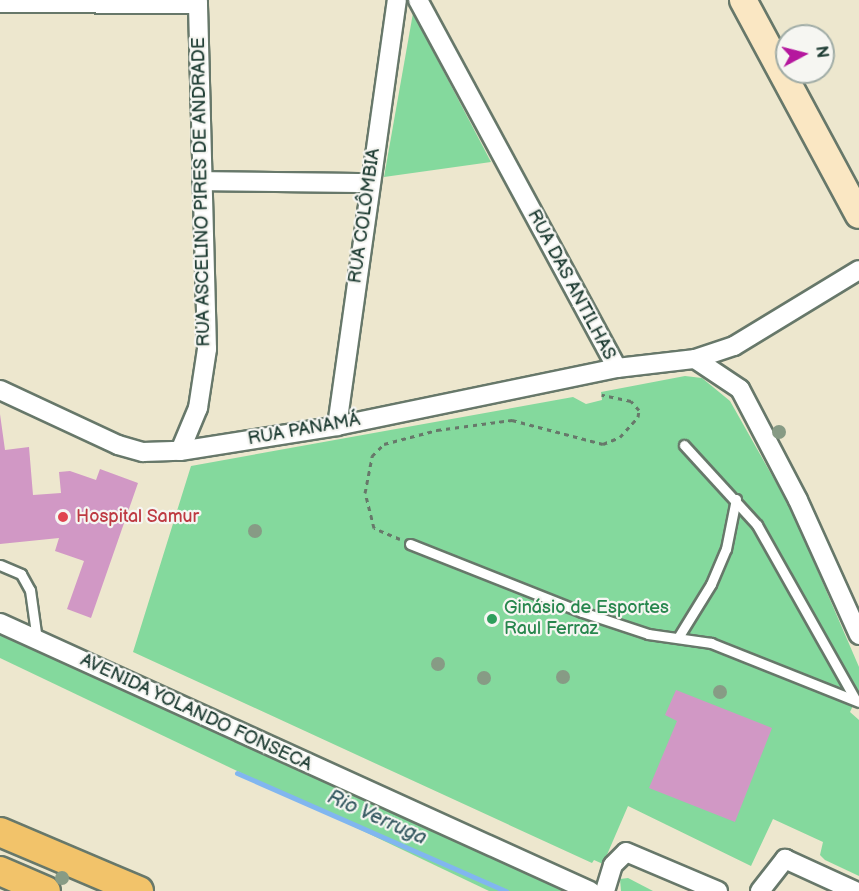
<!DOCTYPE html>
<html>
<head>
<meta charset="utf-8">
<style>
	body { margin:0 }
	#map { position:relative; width:859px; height:891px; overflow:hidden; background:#ede7ce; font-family:"Balsamiq Sans",sans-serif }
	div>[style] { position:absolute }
	.green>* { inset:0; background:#84d99d }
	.stream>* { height:5px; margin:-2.5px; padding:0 2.5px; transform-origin:2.5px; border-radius:2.5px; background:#81b6ef }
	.building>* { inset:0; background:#d198c5 }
	.path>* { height:3px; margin-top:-1.5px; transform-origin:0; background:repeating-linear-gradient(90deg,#67786a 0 4.5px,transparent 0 9px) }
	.roads { filter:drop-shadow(2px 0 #67786a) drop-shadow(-2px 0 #67786a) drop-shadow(0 2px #67786a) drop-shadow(0 -2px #67786a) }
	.lane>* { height:9px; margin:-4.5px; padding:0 4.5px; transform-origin:4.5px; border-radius:4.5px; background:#fff }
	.street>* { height:18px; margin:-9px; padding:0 9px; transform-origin:9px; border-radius:9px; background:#fff }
	.secondary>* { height:26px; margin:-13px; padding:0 13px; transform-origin:13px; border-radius:13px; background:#fae7c3 }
	.primary>* { height:28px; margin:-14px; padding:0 14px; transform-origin:14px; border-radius:14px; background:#f2c36a }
	.trees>* { width:14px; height:14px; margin:-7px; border-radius:50%; background:#879b85 }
	.dots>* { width:16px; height:16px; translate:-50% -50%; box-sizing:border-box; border:3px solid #f6f6f2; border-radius:50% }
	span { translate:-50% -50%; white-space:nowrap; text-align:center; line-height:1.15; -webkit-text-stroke:4.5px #f6f6f2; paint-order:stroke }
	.street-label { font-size:18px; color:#1f3d34 }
	.health-label { font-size:18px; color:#be3a42 }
	.left { translate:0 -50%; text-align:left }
	.leisure-label { font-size:18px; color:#27864d }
	.water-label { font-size:20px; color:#385b63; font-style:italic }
	.north { position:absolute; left:775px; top:24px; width:60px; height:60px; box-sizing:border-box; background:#f6f6f2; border:2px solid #a0aca6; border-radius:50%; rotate:83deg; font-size:16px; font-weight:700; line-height:24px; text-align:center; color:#1f3d34 }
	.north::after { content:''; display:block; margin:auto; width:21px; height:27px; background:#b5179e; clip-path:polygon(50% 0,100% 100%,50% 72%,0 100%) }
</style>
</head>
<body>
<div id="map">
	<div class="green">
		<i style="clip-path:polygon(413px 13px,491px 162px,384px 177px)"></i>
		<i style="clip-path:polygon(685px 376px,702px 378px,730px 401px,791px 509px,859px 667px,859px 693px,850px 712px,859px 720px,859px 876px,825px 860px,820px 855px,823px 842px,773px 819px,751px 866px,628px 806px,603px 864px,594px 860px,592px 863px,133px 652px,191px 466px,573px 397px,586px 404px,602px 400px,601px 392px)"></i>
		<i style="clip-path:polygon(0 635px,564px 891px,489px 891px,0 658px)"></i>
		<i style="clip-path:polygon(628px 878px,653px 891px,621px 891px,620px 879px)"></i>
	</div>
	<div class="stream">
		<i style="left:237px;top:773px;width:294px;rotate:23.7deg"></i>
	</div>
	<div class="building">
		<i style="clip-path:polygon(0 414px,5px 450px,29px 447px,33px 495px,61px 493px,59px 472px,70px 471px,96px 480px,100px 469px,138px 483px,91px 618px,67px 609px,84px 561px,55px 551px,59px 538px,0 544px)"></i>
		<i style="clip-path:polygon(676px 690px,772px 728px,735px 822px,649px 788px,677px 721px,665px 715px)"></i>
	</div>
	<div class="path">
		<i style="left:400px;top:539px;width:28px;rotate:-157deg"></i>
		<i style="left:374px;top:528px;width:36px;rotate:-104deg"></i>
		<i style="left:365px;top:493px;width:38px;rotate:-79deg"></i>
		<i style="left:372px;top:456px;width:17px;rotate:-45deg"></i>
		<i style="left:384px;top:444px;width:55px;rotate:-14.8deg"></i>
		<i style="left:437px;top:430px;width:76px;rotate:-7.6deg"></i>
		<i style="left:512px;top:420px;width:94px;rotate:14.8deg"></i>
		<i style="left:603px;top:444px;width:18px;rotate:-22deg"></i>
		<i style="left:620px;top:437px;width:27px;rotate:-48deg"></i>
		<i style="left:638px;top:417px;width:7px;rotate:-82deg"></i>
		<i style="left:639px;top:410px;width:12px;rotate:-132deg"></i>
		<i style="left:631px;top:401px;width:30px;rotate:-168deg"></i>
	</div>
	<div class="roads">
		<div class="lane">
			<i style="left:684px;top:445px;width:108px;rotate:47.6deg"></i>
			<i style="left:757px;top:525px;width:200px;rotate:60.6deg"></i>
			<i style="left:410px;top:544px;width:185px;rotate:21.6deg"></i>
			<i style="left:582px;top:612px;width:70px;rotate:18.4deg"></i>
			<i style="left:648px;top:634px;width:64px;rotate:8.1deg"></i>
			<i style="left:711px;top:643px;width:159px;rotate:21.7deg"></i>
			<i style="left:0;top:565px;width:23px;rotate:23deg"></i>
			<i style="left:21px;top:574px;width:18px;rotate:61deg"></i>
			<i style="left:30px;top:590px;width:50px;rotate:82deg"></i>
			<i style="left:679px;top:636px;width:61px;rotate:-58.4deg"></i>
			<i style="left:711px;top:584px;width:38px;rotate:-67deg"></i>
			<i style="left:726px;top:549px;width:51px;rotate:-78.7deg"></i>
		</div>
		<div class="street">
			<i style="left:418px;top:0;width:418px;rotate:61.6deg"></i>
			<i style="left:0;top:3px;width:198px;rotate:0.3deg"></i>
			<i style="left:202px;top:181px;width:168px;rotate:0.7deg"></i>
			<i style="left:695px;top:359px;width:54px;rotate:33.7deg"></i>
			<i style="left:740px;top:389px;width:125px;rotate:62.4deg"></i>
			<i style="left:798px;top:500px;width:148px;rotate:65.7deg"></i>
			<i style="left:0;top:390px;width:130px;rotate:25deg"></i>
			<i style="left:118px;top:445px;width:26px;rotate:16deg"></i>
			<i style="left:143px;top:452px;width:37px;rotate:-2deg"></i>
			<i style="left:180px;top:451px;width:159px;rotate:-9deg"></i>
			<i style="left:337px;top:426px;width:286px;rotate:-11.7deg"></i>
			<i style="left:617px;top:368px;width:79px;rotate:-6.6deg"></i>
			<i style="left:695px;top:359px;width:41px;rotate:-18.4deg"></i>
			<i style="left:734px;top:346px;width:146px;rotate:-31.3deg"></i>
			<i style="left:337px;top:426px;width:430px;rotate:-82deg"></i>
			<i style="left:180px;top:451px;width:47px;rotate:-67.3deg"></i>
			<i style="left:198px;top:408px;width:60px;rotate:-81.3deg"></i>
			<i style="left:207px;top:349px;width:349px;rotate:-91.5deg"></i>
			<i style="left:0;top:623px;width:648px;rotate:24.43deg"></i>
			<i style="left:605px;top:891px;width:27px;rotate:-73deg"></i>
			<i style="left:613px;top:865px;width:18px;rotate:-45deg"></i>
			<i style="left:626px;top:852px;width:100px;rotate:23deg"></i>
			<i style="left:760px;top:891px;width:41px;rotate:-52deg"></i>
			<i style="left:785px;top:859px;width:77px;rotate:24.6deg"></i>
		</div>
		<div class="secondary">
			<i style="left:743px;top:0;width:244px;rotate:61.7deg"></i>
		</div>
		<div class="primary">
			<i style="left:0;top:832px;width:151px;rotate:23deg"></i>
			<i style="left:0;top:871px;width:50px;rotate:23.5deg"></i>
		</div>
	</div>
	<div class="trees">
		<i style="left:779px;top:432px"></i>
		<i style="left:255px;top:531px"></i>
		<i style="left:438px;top:664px"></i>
		<i style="left:563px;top:677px"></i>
		<i style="left:484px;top:678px"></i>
		<i style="left:720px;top:692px"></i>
		<i style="left:62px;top:878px"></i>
	</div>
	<div class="dots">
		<i style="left:63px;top:517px;background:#e0444e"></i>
		<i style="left:492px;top:619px;background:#2e9e5b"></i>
	</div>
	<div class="street-label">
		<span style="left:202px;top:192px;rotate:-91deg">RUA ASCELINO PIRES DE ANDRADE</span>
		<span style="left:365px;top:216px;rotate:-82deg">RUA COLÔMBIA</span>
		<span style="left:571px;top:285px;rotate:62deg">RUA DAS ANTILHAS</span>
		<span style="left:304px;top:430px;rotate:-10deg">RUA PANAMÁ</span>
		<span style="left:196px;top:713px;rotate:25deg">AVENIDA YOLANDO FONSECA</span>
	</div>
	<div class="health-label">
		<span class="left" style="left:76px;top:517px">Hospital Samur</span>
	</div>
	<div class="leisure-label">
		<span class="left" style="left:504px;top:619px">Ginásio de Esportes<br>Raul Ferraz</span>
	</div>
	<div class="water-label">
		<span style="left:377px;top:818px;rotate:24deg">Rio Verruga</span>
	</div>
	<div class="north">N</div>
</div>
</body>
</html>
